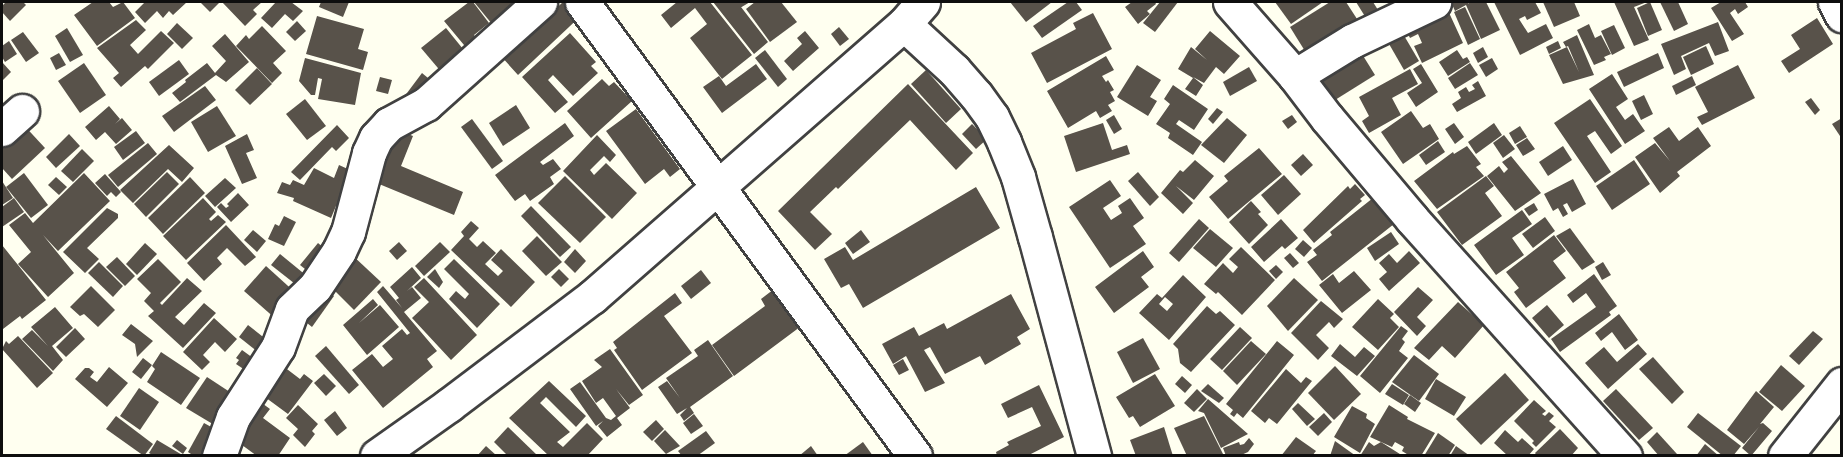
<!DOCTYPE html>
<html>
<head>
<meta charset="utf-8">
<style>
	body { margin:0 }
	#map { position:relative; width:1843px; height:457px; overflow:hidden; background:#fffff0; font-family:"Times New Roman",serif }
	div>[style] { position:absolute }
	.building>* { inset:0; background:#58524a }
	.roads { filter:drop-shadow(2px 0 #414141) drop-shadow(-2px 0 #414141) drop-shadow(0 2px #414141) drop-shadow(0 -2px #414141) }
	.minor>* { height:33px; margin:-16.5px; padding:0 16.5px; transform-origin:16.5px; border-radius:16.5px; background:#fff }
	span { translate:-50% -50%; white-space:nowrap; text-align:center; line-height:1.15; -webkit-text-stroke:6px #fff; paint-order:stroke }
	.frame { position:absolute; inset:0; border:3px solid #0e0e0e; pointer-events:none }
</style>
</head>
<body>
<div id="map">
	<div class="building">
		<i style="clip-path:polygon(6px 2px,23px 2px,26px 5px,10px 21px,2px 12px,2px 6px)"></i>
		<i style="clip-path:polygon(93px 2px,109px 2px,113px 7px,123px 2px,135px 18px,97px 46px,74px 15px)"></i>
		<i style="clip-path:polygon(145px 2px,187px 2px,173px 15px,169px 11px,163px 18px,157px 11px,145px 23px,135px 12px)"></i>
		<i style="clip-path:polygon(200px 2px,220px 2px,210px 12px)"></i>
		<i style="clip-path:polygon(222px 2px,262px 2px,253px 10px,257px 14px,245px 26px)"></i>
		<i style="clip-path:polygon(276px 2px,291px 2px,303px 11px,293px 21px,285px 14px,272px 28px,261px 18px)"></i>
		<i style="clip-path:polygon(321px 2px,349px 2px,343px 17px,319px 7px)"></i>
		<i style="clip-path:polygon(469px 2px,473px 2px,489px 23px,474px 35px,480px 43px,469px 51px,444px 21px)"></i>
		<i style="clip-path:polygon(474px 2px,516px 2px,517px 3px,492px 24px)"></i>
		<i style="clip-path:polygon(563px 2px,586px 11px,518px 75px,500px 55px,510px 46px,513px 49px)"></i>
		<i style="clip-path:polygon(677px 2px,710px 2px,752px 55px,722px 79px,690px 38px,707px 24px,695px 8px,671px 28px,661px 15px)"></i>
		<i style="clip-path:polygon(713px 2px,750px 2px,735px 11px,741px 7px,768px 42px,754px 54px)"></i>
		<i style="clip-path:polygon(755px 2px,781px 2px,797px 22px,770px 42px,746px 9px)"></i>
		<i style="clip-path:polygon(1010px 2px,1052px 2px,1026px 22px)"></i>
		<i style="clip-path:polygon(1068px 2px,1076px 2px,1082px 10px,1042px 38px,1033px 26px)"></i>
		<i style="clip-path:polygon(1132px 2px,1155px 2px,1156px 4px,1147px 11px,1150px 14px,1138px 24px,1125px 7px)"></i>
		<i style="clip-path:polygon(1160px 2px,1178px 2px,1155px 32px,1143px 23px)"></i>
		<i style="clip-path:polygon(1275px 2px,1323px 2px,1291px 24px)"></i>
		<i style="clip-path:polygon(1330px 2px,1346px 2px,1359px 22px,1308px 56px,1290px 27px)"></i>
		<i style="clip-path:polygon(1356px 2px,1373px 2px,1378px 10px,1366px 18px)"></i>
		<i style="clip-path:polygon(1451px 2px,1468px 2px,1469px 4px,1469px 2px,1486px 2px,1500px 30px,1481px 39px,1466px 5px,1455px 11px)"></i>
		<i style="clip-path:polygon(1494px 2px,1535px 2px,1541px 13px,1527px 20px,1525px 16px,1519px 19px,1528px 33px,1546px 24px,1553px 38px,1520px 55px)"></i>
		<i style="clip-path:polygon(1543px 2px,1574px 2px,1580px 16px,1554px 27px)"></i>
		<i style="clip-path:polygon(1614px 2px,1647px 2px,1634px 7px,1649px 40px,1634px 46px)"></i>
		<i style="clip-path:polygon(1650px 2px,1662px 30px,1648px 36px,1637px 8px)"></i>
		<i style="clip-path:polygon(1660px 2px,1678px 2px,1688px 24px,1674px 31px)"></i>
		<i style="clip-path:polygon(1721px 2px,1745px 2px,1748px 7px,1738px 14px,1735px 9px,1730px 13px,1744px 34px,1732px 41px,1711px 8px)"></i>
		<i style="clip-path:polygon(1445px 4px,1463px 43px,1422px 63px,1414px 46px,1422px 43px,1418px 34px,1410px 38px,1403px 24px)"></i>
		<i style="clip-path:polygon(1465px 7px,1480px 39px,1468px 45px,1454px 12px)"></i>
		<i style="clip-path:polygon(1093px 13px,1112px 49px,1047px 83px,1031px 53px,1076px 29px,1073px 23px)"></i>
		<i style="clip-path:polygon(317px 16px,364px 29px,358px 49px,368px 52px,363px 70px,306px 54px)"></i>
		<i style="clip-path:polygon(1817px 18px,1833px 44px,1789px 73px,1781px 61px,1800px 49px,1791px 35px)"></i>
		<i style="clip-path:polygon(136px 20px,146px 30px,130px 45px,138px 54px,161px 31px,174px 43px,148px 69px,145px 66px,121px 87px,113px 78px,119px 73px,97px 48px)"></i>
		<i style="clip-path:polygon(297px 21px,306px 31px,295px 41px,286px 32px)"></i>
		<i style="clip-path:polygon(1396px 22px,1419px 61px,1404px 70px,1381px 30px)"></i>
		<i style="clip-path:polygon(1718px 22px,1729px 51px,1715px 56px,1709px 43px,1681px 56px,1686px 69px,1674px 75px,1661px 44px)"></i>
		<i style="clip-path:polygon(177px 23px,193px 38px,182px 49px,167px 34px)"></i>
		<i style="clip-path:polygon(1589px 24px,1595px 38px,1601px 35px,1611px 54px,1604px 57px,1606px 60px,1594px 65px,1577px 30px)"></i>
		<i style="clip-path:polygon(1614px 25px,1625px 48px,1612px 55px,1601px 31px)"></i>
		<i style="clip-path:polygon(262px 26px,286px 51px,273px 63px,282px 73px,272px 83px,236px 46px,246px 35px,249px 39px)"></i>
		<i style="clip-path:polygon(839px 27px,849px 39px,840px 46px,831px 34px)"></i>
		<i style="clip-path:polygon(67px 28px,83px 55px,70px 62px,55px 36px)"></i>
		<i style="clip-path:polygon(446px 28px,467px 54px,443px 74px,421px 48px)"></i>
		<i style="clip-path:polygon(805px 31px,819px 48px,793px 71px,784px 61px,802px 44px,797px 38px)"></i>
		<i style="clip-path:polygon(1210px 31px,1240px 56px,1224px 74px,1216px 67px,1204px 83px,1193px 77px,1203px 85px,1196px 96px,1185px 89px,1193px 78px,1178px 69px,1191px 47px,1207px 60px,1195px 49px)"></i>
		<i style="clip-path:polygon(23px 32px,39px 53px,26px 62px,11px 40px)"></i>
		<i style="clip-path:polygon(570px 33px,596px 62px,591px 66px,598px 73px,573px 96px,553px 75px,548px 80px,568px 102px,555px 113px,522px 77px)"></i>
		<i style="clip-path:polygon(225px 34px,249px 62px,226px 82px,216px 75px,180px 102px,172px 93px,186px 82px,185px 80px,207px 63px,215px 73px,226px 61px,212px 46px)"></i>
		<i style="clip-path:polygon(1577px 35px,1594px 75px,1563px 84px,1549px 55px,1567px 47px,1579px 72px,1568px 46px,1566px 47px,1563px 42px)"></i>
		<i style="clip-path:polygon(9px 41px,17px 54px,5px 62px,2px 57px,2px 46px)"></i>
		<i style="clip-path:polygon(1558px 41px,1561px 48px,1549px 54px,1546px 47px)"></i>
		<i style="clip-path:polygon(1357px 46px,1375px 75px,1335px 100px,1315px 73px)"></i>
		<i style="clip-path:polygon(1706px 46px,1714px 64px,1691px 75px,1683px 57px)"></i>
		<i style="clip-path:polygon(1483px 47px,1488px 57px,1478px 63px,1473px 53px)"></i>
		<i style="clip-path:polygon(765px 50px,787px 79px,778px 87px,755px 58px)"></i>
		<i style="clip-path:polygon(1457px 50px,1463px 59px,1467px 57px,1470px 62px,1448px 76px,1439px 62px)"></i>
		<i style="clip-path:polygon(59px 53px,66px 65px,56px 70px,50px 58px)"></i>
		<i style="clip-path:polygon(1658px 53px,1664px 68px,1624px 87px,1617px 72px)"></i>
		<i style="clip-path:polygon(1106px 56px,1114px 70px,1102px 76px,1106px 82px,1108px 80px,1114px 90px,1110px 92px,1115px 101px,1108px 105px,1112px 111px,1100px 118px,1096px 111px,1068px 128px,1047px 91px)"></i>
		<i style="clip-path:polygon(305px 58px,361px 73px,355px 105px,318px 99px,322px 79px,318px 78px,315px 95px,311px 95px,299px 81px)"></i>
		<i style="clip-path:polygon(1492px 58px,1498px 69px,1486px 77px,1479px 65px)"></i>
		<i style="clip-path:polygon(179px 60px,189px 74px,159px 96px,149px 82px)"></i>
		<i style="clip-path:polygon(2px 62px,11px 72px,2px 81px)"></i>
		<i style="clip-path:polygon(84px 63px,106px 95px,80px 113px,58px 81px)"></i>
		<i style="clip-path:polygon(1470px 63px,1478px 75px,1455px 89px,1448px 78px)"></i>
		<i style="clip-path:polygon(756px 64px,767px 79px,722px 113px,703px 87px,719px 76px,726px 86px)"></i>
		<i style="clip-path:polygon(1421px 64px,1438px 92px,1416px 107px,1407px 93px,1422px 83px,1413px 69px)"></i>
		<i style="clip-path:polygon(1137px 65px,1161px 80px,1150px 97px,1157px 101px,1148px 116px,1117px 97px)"></i>
		<i style="clip-path:polygon(1738px 65px,1755px 98px,1702px 125px,1697px 117px,1708px 112px,1695px 87px)"></i>
		<i style="clip-path:polygon(1249px 67px,1257px 81px,1230px 96px,1223px 82px)"></i>
		<i style="clip-path:polygon(257px 68px,272px 84px,250px 105px,235px 90px)"></i>
		<i style="clip-path:polygon(1410px 69px,1418px 84px,1392px 98px,1401px 115px,1369px 133px,1362px 121px,1369px 116px,1359px 97px)"></i>
		<i style="clip-path:polygon(926px 70px,961px 109px,946px 123px,911px 84px)"></i>
		<i style="clip-path:polygon(422px 73px,434px 83px,416px 106px,404px 97px)"></i>
		<i style="clip-path:polygon(1612px 74px,1628px 99px,1616px 107px,1625px 120px,1633px 114px,1645px 131px,1625px 144px,1589px 89px)"></i>
		<i style="clip-path:polygon(1692px 76px,1696px 85px,1676px 95px,1672px 86px)"></i>
		<i style="clip-path:polygon(380px 77px,392px 80px,388px 94px,376px 91px)"></i>
		<i style="clip-path:polygon(602px 79px,609px 86px,614px 82px,632px 101px,591px 138px,567px 111px)"></i>
		<i style="clip-path:polygon(1478px 81px,1486px 96px,1457px 112px,1452px 104px,1461px 98px,1458px 92px,1466px 87px,1469px 92px,1475px 89px,1472px 85px)"></i>
		<i style="clip-path:polygon(908px 84px,973px 153px,956px 170px,910px 120px,838px 189px,836px 187px,810px 212px,832px 234px,815px 250px,778px 211px)"></i>
		<i style="clip-path:polygon(1173px 85px,1208px 109px,1194px 130px,1179px 120px,1176px 124px,1202px 142px,1193px 155px,1168px 138px,1170px 133px,1156px 124px,1170px 104px,1164px 99px)"></i>
		<i style="clip-path:polygon(205px 86px,216px 100px,174px 132px,162px 116px)"></i>
		<i style="clip-path:polygon(1644px 95px,1653px 114px,1641px 120px,1632px 101px)"></i>
		<i style="clip-path:polygon(1811px 98px,1820px 110px,1815px 115px,1805px 102px)"></i>
		<i style="clip-path:polygon(305px 99px,326px 126px,307px 140px,286px 114px)"></i>
		<i style="clip-path:polygon(1590px 99px,1622px 146px,1611px 154px,1595px 131px,1587px 136px,1611px 172px,1595px 183px,1554px 123px)"></i>
		<i style="clip-path:polygon(516px 105px,530px 128px,503px 146px,489px 123px)"></i>
		<i style="clip-path:polygon(109px 106px,120px 119px,115px 124px,122px 118px,132px 130px,116px 144px,105px 132px,96px 140px,85px 127px)"></i>
		<i style="clip-path:polygon(217px 106px,236px 136px,208px 152px,191px 122px)"></i>
		<i style="clip-path:polygon(1217px 108px,1223px 112px,1213px 124px,1208px 119px)"></i>
		<i style="clip-path:polygon(636px 109px,680px 169px,670px 177px,664px 169px,645px 184px,606px 131px)"></i>
		<i style="clip-path:polygon(1411px 111px,1423px 128px,1430px 124px,1439px 139px,1403px 164px,1381px 132px)"></i>
		<i style="clip-path:polygon(1114px 115px,1122px 129px,1114px 134px,1106px 120px)"></i>
		<i style="clip-path:polygon(1292px 115px,1297px 122px,1288px 129px,1282px 121px)"></i>
		<i style="clip-path:polygon(1227px 118px,1247px 135px,1224px 163px,1201px 145px)"></i>
		<i style="clip-path:polygon(1842px 118px,1842px 139px,1832px 124px)"></i>
		<i style="clip-path:polygon(472px 119px,503px 161px,492px 169px,461px 127px)"></i>
		<i style="clip-path:polygon(20px 121px,45px 148px,12px 179px,2px 168px,2px 143px)"></i>
		<i style="clip-path:polygon(565px 123px,574px 136px,540px 162px,543px 165px,553px 159px,561px 169px,550px 177px,554px 184px,530px 201px,525px 194px,515px 201px,495px 175px)"></i>
		<i style="clip-path:polygon(1103px 123px,1112px 150px,1127px 145px,1130px 154px,1076px 172px,1064px 136px)"></i>
		<i style="clip-path:polygon(1454px 123px,1464px 137px,1455px 144px,1445px 129px)"></i>
		<i style="clip-path:polygon(1494px 123px,1502px 135px,1476px 154px,1468px 142px)"></i>
		<i style="clip-path:polygon(972px 124px,987px 139px,976px 149px,962px 134px)"></i>
		<i style="clip-path:polygon(337px 125px,349px 138px,336px 151px,332px 147px,300px 180px,291px 172px)"></i>
		<i style="clip-path:polygon(388px 126px,413px 136px,401px 166px,463px 192px,454px 215px,367px 179px)"></i>
		<i style="clip-path:polygon(1520px 126px,1527px 137px,1515px 144px,1509px 133px)"></i>
		<i style="clip-path:polygon(1669px 127px,1679px 141px,1698px 127px,1711px 146px,1677px 172px,1680px 176px,1660px 193px,1635px 157px,1655px 143px,1670px 161px,1653px 138px)"></i>
		<i style="clip-path:polygon(136px 131px,145px 143px,123px 160px,114px 147px)"></i>
		<i style="clip-path:polygon(69px 134px,80px 146px,56px 168px,46px 157px)"></i>
		<i style="clip-path:polygon(247px 134px,254px 150px,246px 153px,257px 178px,242px 184px,225px 146px)"></i>
		<i style="clip-path:polygon(597px 135px,616px 155px,610px 162px,604px 156px,590px 170px,594px 175px,606px 163px,637px 193px,612px 219px,563px 171px)"></i>
		<i style="clip-path:polygon(1504px 135px,1515px 149px,1503px 158px,1493px 143px)"></i>
		<i style="clip-path:polygon(1527px 138px,1535px 149px,1523px 156px,1516px 145px)"></i>
		<i style="clip-path:polygon(1438px 141px,1445px 152px,1426px 165px,1419px 155px)"></i>
		<i style="clip-path:polygon(148px 143px,157px 154px,118px 187px,108px 175px)"></i>
		<i style="clip-path:polygon(169px 145px,194px 168px,182px 182px,168px 169px,133px 203px,120px 190px)"></i>
		<i style="clip-path:polygon(1467px 146px,1481px 164px,1476px 167px,1484px 176px,1437px 209px,1414px 181px,1453px 152px,1454px 154px)"></i>
		<i style="clip-path:polygon(1563px 146px,1572px 160px,1548px 176px,1539px 162px)"></i>
		<i style="clip-path:polygon(1259px 148px,1282px 174px,1228px 219px,1209px 197px,1228px 181px,1224px 176px)"></i>
		<i style="clip-path:polygon(82px 149px,94px 161px,73px 182px,61px 171px)"></i>
		<i style="clip-path:polygon(1303px 154px,1313px 165px,1301px 176px,1291px 165px)"></i>
		<i style="clip-path:polygon(1511px 156px,1541px 193px,1515px 211px,1487px 176px,1499px 166px,1504px 173px,1508px 169px,1502px 162px)"></i>
		<i style="clip-path:polygon(1195px 160px,1214px 176px,1194px 200px,1176px 186px,1193px 203px,1183px 214px,1161px 193px,1180px 170px,1183px 172px)"></i>
		<i style="clip-path:polygon(1634px 160px,1650px 184px,1612px 210px,1596px 186px)"></i>
		<i style="clip-path:polygon(339px 165px,361px 175px,345px 210px,336px 206px,331px 218px,293px 201px,294px 198px,277px 193px,282px 182px,290px 185px,293px 180px,304px 185px,314px 168px,334px 178px)"></i>
		<i style="clip-path:polygon(167px 172px,179px 184px,146px 217px,134px 204px)"></i>
		<i style="clip-path:polygon(1138px 172px,1159px 197px,1150px 206px,1128px 181px)"></i>
		<i style="clip-path:polygon(24px 173px,48px 205px,31px 218px,6px 187px)"></i>
		<i style="clip-path:polygon(84px 173px,110px 201px,58px 251px,43px 235px,74px 273px,48px 297px,18px 264px,31px 252px,9px 225px,25px 213px,33px 223px)"></i>
		<i style="clip-path:polygon(105px 174px,121px 192px,116px 197px,111px 192px,107px 196px,95px 183px)"></i>
		<i style="clip-path:polygon(1284px 175px,1301px 194px,1278px 215px,1261px 195px)"></i>
		<i style="clip-path:polygon(565px 176px,606px 217px,580px 243px,538px 203px)"></i>
		<i style="clip-path:polygon(1486px 176px,1494px 186px,1485px 193px,1502px 216px,1462px 245px,1437px 212px)"></i>
		<i style="clip-path:polygon(56px 177px,67px 187px,59px 195px,48px 185px)"></i>
		<i style="clip-path:polygon(190px 177px,205px 193px,163px 234px,148px 218px)"></i>
		<i style="clip-path:polygon(225px 178px,236px 188px,215px 207px,205px 196px)"></i>
		<i style="clip-path:polygon(1573px 179px,1586px 204px,1572px 212px,1567px 203px,1563px 205px,1568px 214px,1563px 217px,1558px 208px,1553px 211px,1544px 194px)"></i>
		<i style="clip-path:polygon(1110px 180px,1121px 196px,1103px 208px,1111px 220px,1122px 213px,1118px 206px,1130px 198px,1144px 218px,1133px 226px,1146px 244px,1110px 268px,1069px 207px)"></i>
		<i style="clip-path:polygon(2px 181px,13px 198px,2px 205px)"></i>
		<i style="clip-path:polygon(1355px 184px,1365px 195px,1360px 199px,1362px 201px,1314px 243px,1303px 230px,1348px 186px,1350px 189px)"></i>
		<i style="clip-path:polygon(976px 187px,1000px 228px,863px 308px,849px 284px,841px 288px,824px 259px,845px 247px,853px 260px)"></i>
		<i style="clip-path:polygon(238px 193px,249px 205px,231px 222px,217px 207px,221px 203px,226px 208px,229px 206px,227px 204px)"></i>
		<i style="clip-path:polygon(14px 198px,24px 212px,2px 227px,2px 207px)"></i>
		<i style="clip-path:polygon(203px 198px,216px 212px,209px 219px,211px 221px,218px 215px,226px 222px,186px 260px,163px 236px)"></i>
		<i style="clip-path:polygon(1373px 198px,1394px 224px,1322px 281px,1307px 262px,1317px 255px,1313px 250px,1332px 235px,1330px 232px)"></i>
		<i style="clip-path:polygon(1251px 201px,1261px 212px,1258px 214px,1268px 225px,1249px 244px,1229px 222px)"></i>
		<i style="clip-path:polygon(1534px 203px,1538px 210px,1529px 216px,1524px 209px)"></i>
		<i style="clip-path:polygon(531px 206px,571px 247px,560px 257px,521px 216px)"></i>
		<i style="clip-path:polygon(107px 208px,118px 214px,118px 218px,87px 248px,99px 259px,85px 273px,63px 252px)"></i>
		<i style="clip-path:polygon(1522px 210px,1532px 224px,1512px 238px,1524px 255px,1496px 275px,1474px 245px)"></i>
		<i style="clip-path:polygon(284px 216px,296px 222px,284px 246px,268px 239px,275px 224px,279px 226px)"></i>
		<i style="clip-path:polygon(1545px 217px,1555px 231px,1533px 248px,1522px 234px)"></i>
		<i style="clip-path:polygon(1199px 219px,1209px 228px,1179px 262px,1169px 253px)"></i>
		<i style="clip-path:polygon(1281px 219px,1298px 238px,1285px 249px,1282px 246px,1264px 262px,1251px 247px)"></i>
		<i style="clip-path:polygon(471px 221px,479px 228px,469px 239px,477px 247px,483px 241px,496px 253px,485px 264px,498px 276px,503px 271px,491px 260px,501px 249px,535px 282px,511px 307px,451px 250px,464px 236px,461px 232px)"></i>
		<i style="clip-path:polygon(226px 225px,256px 257px,245px 266px,227px 248px,217px 258px,222px 264px,204px 281px,187px 263px)"></i>
		<i style="clip-path:polygon(1570px 228px,1595px 262px,1582px 270px,1556px 236px)"></i>
		<i style="clip-path:polygon(1210px 229px,1233px 248px,1216px 267px,1193px 248px)"></i>
		<i style="clip-path:polygon(253px 230px,266px 241px,257px 252px,244px 240px)"></i>
		<i style="clip-path:polygon(861px 230px,870px 242px,853px 254px,845px 243px)"></i>
		<i style="clip-path:polygon(1391px 232px,1399px 244px,1375px 261px,1367px 248px)"></i>
		<i style="clip-path:polygon(1554px 235px,1566px 251px,1553px 261px,1566px 278px,1526px 308px,1514px 292px,1519px 288px,1506px 272px)"></i>
		<i style="clip-path:polygon(537px 236px,562px 262px,546px 276px,522px 251px)"></i>
		<i style="clip-path:polygon(1303px 240px,1312px 248px,1304px 257px,1295px 249px)"></i>
		<i style="clip-path:polygon(399px 242px,407px 251px,397px 260px,389px 251px)"></i>
		<i style="clip-path:polygon(440px 242px,450px 252px,424px 276px,415px 266px)"></i>
		<i style="clip-path:polygon(145px 243px,157px 254px,137px 275px,126px 264px)"></i>
		<i style="clip-path:polygon(318px 243px,332px 255px,315px 277px,300px 265px)"></i>
		<i style="clip-path:polygon(2px 245px,46px 300px,22px 319px,20px 316px,3px 329px)"></i>
		<i style="clip-path:polygon(1241px 247px,1275px 280px,1242px 315px,1218px 292px,1216px 294px,1204px 284px,1223px 263px,1233px 273px,1238px 267px,1229px 259px)"></i>
		<i style="clip-path:polygon(575px 249px,586px 261px,575px 273px,564px 262px)"></i>
		<i style="clip-path:polygon(1143px 251px,1154px 267px,1141px 277px,1149px 287px,1114px 313px,1095px 287px)"></i>
		<i style="clip-path:polygon(1409px 251px,1420px 263px,1389px 291px,1379px 279px,1387px 272px,1379px 263px,1389px 254px,1397px 263px)"></i>
		<i style="clip-path:polygon(1290px 253px,1299px 263px,1293px 268px,1284px 258px)"></i>
		<i style="clip-path:polygon(280px 254px,313px 281px,304px 291px,271px 265px)"></i>
		<i style="clip-path:polygon(351px 254px,381px 282px,354px 310px,325px 281px)"></i>
		<i style="clip-path:polygon(117px 257px,135px 276px,125px 286px,106px 267px)"></i>
		<i style="clip-path:polygon(158px 259px,181px 282px,160px 303px,162px 305px,187px 278px,202px 291px,175px 317px,184px 325px,204px 303px,216px 313px,183px 348px,148px 316px,154px 311px,144px 301px,151px 293px,137px 279px)"></i>
		<i style="clip-path:polygon(454px 259px,500px 304px,477px 328px,449px 299px,456px 291px,465px 299px,469px 294px,444px 269px)"></i>
		<i style="clip-path:polygon(99px 262px,123px 286px,113px 297px,88px 273px)"></i>
		<i style="clip-path:polygon(1603px 262px,1611px 275px,1602px 280px,1595px 267px)"></i>
		<i style="clip-path:polygon(1276px 265px,1283px 272px,1276px 279px,1269px 271px)"></i>
		<i style="clip-path:polygon(266px 266px,298px 295px,277px 320px,244px 291px)"></i>
		<i style="clip-path:polygon(412px 267px,421px 278px,407px 291px,412px 287px,421px 298px,404px 312px,437px 351px,427px 359px,433px 367px,383px 408px,352px 370px,372px 354px,383px 367px,393px 359px,382px 346px,402px 329px,407px 335px,410px 333px,377px 292px,383px 286px,402px 308px,396px 300px,399px 298px,390px 287px)"></i>
		<i style="clip-path:polygon(435px 269px,443px 282px,439px 288px,427px 277px)"></i>
		<i style="clip-path:polygon(559px 269px,569px 279px,561px 287px,551px 277px)"></i>
		<i style="clip-path:polygon(701px 270px,711px 283px,691px 299px,681px 286px)"></i>
		<i style="clip-path:polygon(1354px 271px,1371px 290px,1342px 313px,1319px 285px,1333px 274px,1339px 283px)"></i>
		<i style="clip-path:polygon(1594px 274px,1617px 306px,1609px 312px,1611px 315px,1560px 352px,1551px 339px,1596px 307px,1586px 293px,1573px 303px,1567px 295px)"></i>
		<i style="clip-path:polygon(evenodd,1183px 275px,1206px 297px,1169px 340px,1139px 313px,1157px 294px,1162px 298px,1183px 275px,1165px 297px,1173px 304px,1167px 311px,1159px 304px,1165px 297px)"></i>
		<i style="clip-path:polygon(424px 278px,477px 335px,451px 360px,412px 318px,429px 302px,414px 287px)"></i>
		<i style="clip-path:polygon(1294px 278px,1318px 300px,1288px 331px,1267px 306px)"></i>
		<i style="clip-path:polygon(91px 286px,115px 310px,98px 327px,84px 314px,80px 316px,70px 307px)"></i>
		<i style="clip-path:polygon(778px 286px,808px 321px,734px 376px,712px 345px,765px 306px,761px 299px)"></i>
		<i style="clip-path:polygon(1418px 287px,1433px 300px,1417px 317px,1426px 326px,1417px 336px,1394px 312px)"></i>
		<i style="clip-path:polygon(324px 289px,334px 296px,312px 327px,302px 319px)"></i>
		<i style="clip-path:polygon(675px 293px,682px 303px,664px 316px,692px 353px,642px 390px,614px 350px,617px 348px,613px 342px)"></i>
		<i style="clip-path:polygon(1011px 294px,1030px 329px,1017px 337px,1021px 344px,985px 365px,980px 356px,945px 374px,930px 347px,924px 350px,945px 383px,925px 392px,906px 356px,893px 364px,882px 344px,914px 327px,919px 336px,944px 323px,947px 329px)"></i>
		<i style="clip-path:polygon(373px 299px,378px 305px,359px 323px,380px 305px,399px 327px,367px 355px,343px 325px)"></i>
		<i style="clip-path:polygon(1378px 299px,1394px 314px,1390px 318px,1399px 327px,1378px 350px,1352px 327px)"></i>
		<i style="clip-path:polygon(1321px 301px,1343px 319px,1334px 328px,1329px 322px,1316px 335px,1329px 348px,1318px 360px,1291px 333px)"></i>
		<i style="clip-path:polygon(1458px 302px,1484px 325px,1455px 358px,1442px 346px,1429px 360px,1414px 348px)"></i>
		<i style="clip-path:polygon(1547px 305px,1564px 325px,1549px 338px,1532px 318px)"></i>
		<i style="clip-path:polygon(1207px 306px,1216px 314px,1220px 311px,1235px 325px,1191px 372px,1180px 363px,1178px 349px,1173px 344px)"></i>
		<i style="clip-path:polygon(55px 307px,73px 328px,52px 346px,63px 360px,53px 371px,22px 339px,32px 330px,48px 346px,31px 327px)"></i>
		<i style="clip-path:polygon(1619px 314px,1638px 340px,1625px 350px,1612px 332px,1601px 341px,1595px 333px)"></i>
		<i style="clip-path:polygon(214px 318px,237px 339px,225px 352px,215px 342px,203px 355px,210px 362px,202px 370px,183px 352px)"></i>
		<i style="clip-path:polygon(131px 324px,153px 341px,137px 357px,135px 344px,122px 335px)"></i>
		<i style="clip-path:polygon(248px 325px,272px 344px,263px 356px,239px 337px)"></i>
		<i style="clip-path:polygon(1401px 326px,1408px 331px,1402px 339px,1405px 342px,1399px 351px,1408px 358px,1380px 393px,1360px 376px)"></i>
		<i style="clip-path:polygon(1240px 327px,1252px 338px,1222px 370px,1210px 359px)"></i>
		<i style="clip-path:polygon(75px 328px,85px 339px,66px 357px,56px 347px)"></i>
		<i style="clip-path:polygon(1813px 331px,1823px 339px,1799px 365px,1789px 356px)"></i>
		<i style="clip-path:polygon(18px 336px,53px 373px,37px 388px,2px 349px,6px 341px,9px 344px)"></i>
		<i style="clip-path:polygon(1143px 338px,1160px 369px,1133px 383px,1117px 352px)"></i>
		<i style="clip-path:polygon(708px 340px,733px 376px,690px 407px,694px 413px,684px 421px,680px 415px,687px 408px,677px 414px,658px 387px,667px 381px,680px 398px,666px 378px,698px 356px,694px 350px)"></i>
		<i style="clip-path:polygon(1251px 341px,1266px 354px,1237px 385px,1223px 371px)"></i>
		<i style="clip-path:polygon(1277px 341px,1294px 355px,1243px 418px,1237px 413px,1234px 417px,1230px 414px,1233px 410px,1226px 404px)"></i>
		<i style="clip-path:polygon(1340px 344px,1355px 357px,1364px 347px,1375px 356px,1357px 376px,1331px 356px)"></i>
		<i style="clip-path:polygon(1638px 344px,1647px 354px,1608px 389px,1585px 363px,1604px 347px,1617px 362px)"></i>
		<i style="clip-path:polygon(326px 346px,359px 385px,349px 394px,315px 356px)"></i>
		<i style="clip-path:polygon(610px 349px,643px 395px,629px 405px,616px 389px,630px 408px,617px 418px,622px 425px,607px 437px,598px 426px,603px 421px,596px 426px,570px 389px,580px 382px,606px 418px,611px 420px,616px 416px,603px 398px,596px 403px,582px 381px,602px 367px,594px 360px)"></i>
		<i style="clip-path:polygon(242px 350px,253px 358px,245px 370px,236px 364px,239px 360px,236px 358px)"></i>
		<i style="clip-path:polygon(161px 352px,200px 378px,181px 405px,147px 382px,155px 369px,152px 366px)"></i>
		<i style="clip-path:polygon(1414px 355px,1439px 374px,1419px 401px,1392px 382px)"></i>
		<i style="clip-path:polygon(1653px 357px,1684px 392px,1672px 404px,1639px 369px)"></i>
		<i style="clip-path:polygon(143px 358px,152px 365px,141px 379px,132px 372px)"></i>
		<i style="clip-path:polygon(903px 359px,909px 370px,899px 375px,893px 365px)"></i>
		<i style="clip-path:polygon(275px 360px,300px 379px,304px 374px,313px 381px,288px 414px,254px 389px)"></i>
		<i style="clip-path:polygon(1781px 365px,1805px 386px,1782px 411px,1759px 392px)"></i>
		<i style="clip-path:polygon(1335px 366px,1361px 394px,1334px 420px,1308px 393px)"></i>
		<i style="clip-path:polygon(109px 367px,128px 383px,107px 407px,75px 379px,85px 368px,89px 368px,94px 372px,90px 377px,97px 382px)"></i>
		<i style="clip-path:polygon(1286px 369px,1301px 383px,1306px 377px,1312px 381px,1277px 424px,1269px 418px,1265px 423px,1251px 411px)"></i>
		<i style="clip-path:polygon(1505px 373px,1529px 400px,1481px 445px,1456px 419px)"></i>
		<i style="clip-path:polygon(324px 374px,336px 386px,326px 396px,314px 383px)"></i>
		<i style="clip-path:polygon(1155px 374px,1175px 406px,1140px 427px,1133px 416px,1129px 418px,1116px 397px)"></i>
		<i style="clip-path:polygon(1182px 376px,1192px 385px,1185px 393px,1175px 384px)"></i>
		<i style="clip-path:polygon(207px 377px,239px 398px,216px 426px,186px 408px)"></i>
		<i style="clip-path:polygon(1436px 379px,1466px 397px,1454px 416px,1425px 399px)"></i>
		<i style="clip-path:polygon(549px 381px,586px 416px,576px 427px,546px 397px,540px 403px,570px 432px,557px 442px,563px 447px,587px 423px,603px 439px,587px 456px,549px 456px,509px 418px)"></i>
		<i style="clip-path:polygon(1208px 384px,1224px 398px,1219px 403px,1201px 391px)"></i>
		<i style="clip-path:polygon(1392px 384px,1409px 395px,1403px 405px,1385px 394px)"></i>
		<i style="clip-path:polygon(1039px 385px,1064px 437px,1027px 456px,997px 456px,996px 452px,1009px 445px,1007px 442px,1041px 426px,1032px 407px,1008px 418px,1001px 404px)"></i>
		<i style="clip-path:polygon(139px 388px,159px 402px,140px 430px,120px 416px)"></i>
		<i style="clip-path:polygon(1197px 389px,1207px 399px,1194px 412px,1184px 403px)"></i>
		<i style="clip-path:polygon(1616px 389px,1653px 428px,1639px 440px,1603px 401px)"></i>
		<i style="clip-path:polygon(1756px 391px,1774px 407px,1760px 424px,1763px 423px,1772px 431px,1751px 456px,1742px 448px,1759px 427px,1744px 444px,1727px 430px)"></i>
		<i style="clip-path:polygon(1410px 395px,1421px 403px,1415px 412px,1404px 404px)"></i>
		<i style="clip-path:polygon(255px 398px,270px 409px,263px 418px,290px 438px,278px 456px,257px 456px,231px 437px)"></i>
		<i style="clip-path:polygon(1208px 399px,1248px 434px,1221px 448px,1204px 413px,1198px 411px)"></i>
		<i style="clip-path:polygon(1534px 400px,1546px 411px,1542px 414px,1545px 416px,1549px 412px,1554px 416px,1549px 421px,1556px 427px,1536px 447px,1532px 443px,1534px 441px,1514px 421px)"></i>
		<i style="clip-path:polygon(1298px 403px,1315px 419px,1307px 426px,1292px 409px)"></i>
		<i style="clip-path:polygon(298px 405px,318px 424px,312px 431px,315px 434px,305px 447px,293px 435px,298px 429px,286px 418px)"></i>
		<i style="clip-path:polygon(1389px 405px,1408px 417px,1407px 419px,1435px 433px,1421px 456px,1410px 456px,1402px 451px,1404px 447px,1395px 442px,1392px 447px,1370px 437px)"></i>
		<i style="clip-path:polygon(1352px 406px,1367px 414px,1366px 418px,1375px 424px,1360px 453px,1334px 437px)"></i>
		<i style="clip-path:polygon(335px 411px,347px 428px,337px 436px,324px 420px)"></i>
		<i style="clip-path:polygon(1324px 413px,1332px 422px,1318px 436px,1309px 427px)"></i>
		<i style="clip-path:polygon(1698px 413px,1741px 446px,1733px 456px,1723px 456px,1687px 427px)"></i>
		<i style="clip-path:polygon(694px 414px,703px 426px,691px 434px,683px 423px)"></i>
		<i style="clip-path:polygon(116px 416px,153px 444px,144px 456px,106px 429px)"></i>
		<i style="clip-path:polygon(1204px 416px,1224px 456px,1187px 456px,1174px 428px)"></i>
		<i style="clip-path:polygon(656px 420px,664px 429px,652px 441px,643px 432px)"></i>
		<i style="clip-path:polygon(204px 423px,224px 434px,212px 456px,194px 456px,188px 452px)"></i>
		<i style="clip-path:polygon(508px 427px,538px 456px,508px 456px,494px 442px)"></i>
		<i style="clip-path:polygon(1164px 427px,1173px 456px,1136px 456px,1130px 440px)"></i>
		<i style="clip-path:polygon(1560px 429px,1578px 448px,1571px 456px,1537px 456px,1535px 453px)"></i>
		<i style="clip-path:polygon(665px 430px,680px 446px,666px 454px,654px 441px)"></i>
		<i style="clip-path:polygon(1505px 430px,1518px 442px,1522px 438px,1534px 449px,1528px 456px,1508px 456px,1494px 443px)"></i>
		<i style="clip-path:polygon(706px 431px,715px 443px,697px 456px,682px 456px,678px 451px)"></i>
		<i style="clip-path:polygon(1657px 432px,1677px 454px,1675px 456px,1659px 456px,1647px 442px)"></i>
		<i style="clip-path:polygon(1438px 433px,1455px 445px,1448px 456px,1424px 456px)"></i>
		<i style="clip-path:polygon(1296px 437px,1316px 451px,1312px 456px,1281px 456px)"></i>
		<i style="clip-path:polygon(1249px 438px,1254px 444px,1248px 452px,1239px 456px,1226px 456px,1223px 448px,1239px 442px,1240px 445px,1244px 444px)"></i>
		<i style="clip-path:polygon(157px 440px,184px 456px,154px 456px,149px 453px)"></i>
		<i style="clip-path:polygon(177px 440px,187px 448px,183px 454px,172px 446px)"></i>
		<i style="clip-path:polygon(1335px 441px,1356px 456px,1330px 456px)"></i>
		<i style="clip-path:polygon(863px 442px,873px 456px,844px 456px)"></i>
		<i style="clip-path:polygon(1369px 442px,1374px 446px,1381px 442px,1403px 456px,1360px 456px)"></i>
		<i style="clip-path:polygon(1705px 444px,1719px 456px,1696px 456px)"></i>
		<i style="clip-path:polygon(486px 446px,497px 456px,477px 456px)"></i>
		<i style="clip-path:polygon(811px 446px,818px 456px,799px 456px)"></i>
		<i style="clip-path:polygon(1456px 446px,1470px 456px,1450px 456px)"></i>
	</div>
	<div class="roads">
		<div class="minor">
			<i style="left:582px;top:2px;width:563px;rotate:53.74deg"></i>
			<i style="left:1230px;top:2px;width:98px;rotate:48.7deg"></i>
			<i style="left:1295px;top:76px;width:53px;rotate:52.7deg"></i>
			<i style="left:1327px;top:118px;width:132px;rotate:49.9deg"></i>
			<i style="left:1412px;top:219px;width:319px;rotate:48.1deg"></i>
			<i style="left:1835px;top:2px;width:15px;rotate:62deg"></i>
			<i style="left:904px;top:24px;width:68px;rotate:42.6deg"></i>
			<i style="left:954px;top:70px;width:33px;rotate:49deg"></i>
			<i style="left:976px;top:95px;width:27px;rotate:54deg"></i>
			<i style="left:992px;top:117px;width:28px;rotate:64deg"></i>
			<i style="left:1004px;top:142px;width:38px;rotate:68deg"></i>
			<i style="left:1018px;top:177px;width:62px;rotate:74.2deg"></i>
			<i style="left:1035px;top:237px;width:227px;rotate:74.9deg"></i>
			<i style="left:1295px;top:76px;width:67px;rotate:-31.6deg"></i>
			<i style="left:1352px;top:41px;width:91px;rotate:-25.4deg"></i>
			<i style="left:2px;top:129px;width:27px;rotate:-42deg"></i>
			<i style="left:219px;top:456px;width:41px;rotate:-70.3deg"></i>
			<i style="left:233px;top:417px;width:83px;rotate:-57.3deg"></i>
			<i style="left:278px;top:347px;width:40px;rotate:-69.8deg"></i>
			<i style="left:292px;top:309px;width:32px;rotate:-44deg"></i>
			<i style="left:315px;top:287px;width:43px;rotate:-56.3deg"></i>
			<i style="left:339px;top:251px;width:21px;rotate:-65deg"></i>
			<i style="left:348px;top:232px;width:82px;rotate:-75.1deg"></i>
			<i style="left:369px;top:153px;width:17px;rotate:-65deg"></i>
			<i style="left:376px;top:138px;width:19px;rotate:-47deg"></i>
			<i style="left:389px;top:124px;width:42px;rotate:-28.4deg"></i>
			<i style="left:426px;top:104px;width:153px;rotate:-41.8deg"></i>
			<i style="left:377px;top:456px;width:88px;rotate:-35.3deg"></i>
			<i style="left:449px;top:405px;width:179px;rotate:-37.1deg"></i>
			<i style="left:592px;top:297px;width:415px;rotate:-41.2deg"></i>
			<i style="left:904px;top:24px;width:29px;rotate:-49deg"></i>
			<i style="left:1785px;top:456px;width:92px;rotate:-51.6deg"></i>
		</div>
	</div>
	<div class="frame"></div>
</div>
</body>
</html>
